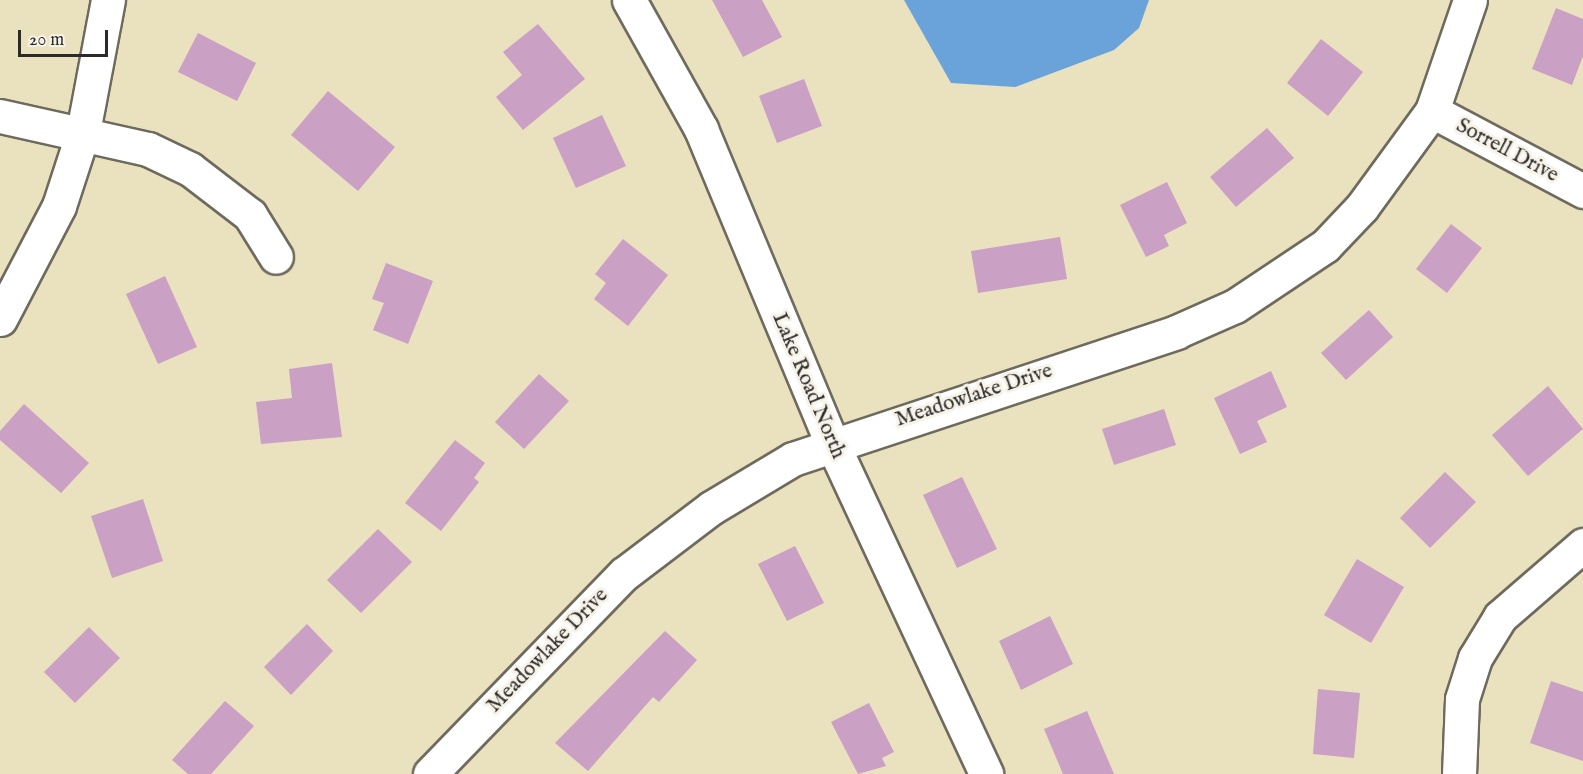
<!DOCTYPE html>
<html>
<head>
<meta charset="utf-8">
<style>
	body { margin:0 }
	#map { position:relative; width:1583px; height:774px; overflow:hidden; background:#eae1be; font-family:"IM FELL English",serif }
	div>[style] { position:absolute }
	.water>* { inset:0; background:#69a3d9 }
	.building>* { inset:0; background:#caa0c4 }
	.roads { filter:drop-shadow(2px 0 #6e6b5e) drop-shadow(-2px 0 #6e6b5e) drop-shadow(0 2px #6e6b5e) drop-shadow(0 -2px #6e6b5e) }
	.minor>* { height:33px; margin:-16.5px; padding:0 16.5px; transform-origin:16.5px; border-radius:16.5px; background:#fff }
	span { translate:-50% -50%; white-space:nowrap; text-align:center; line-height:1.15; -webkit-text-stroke:6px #f7f3e8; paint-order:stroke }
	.street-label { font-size:21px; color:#2b2b2b }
	.scale { position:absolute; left:18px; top:30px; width:90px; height:27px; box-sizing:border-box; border:3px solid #2b2b2b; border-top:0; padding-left:8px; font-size:18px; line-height:21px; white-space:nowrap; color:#2b2b2b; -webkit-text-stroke:4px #f7f3e8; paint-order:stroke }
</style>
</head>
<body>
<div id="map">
	<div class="water">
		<i style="clip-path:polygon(904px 0,1149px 0,1139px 28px,1114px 50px,1015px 87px,951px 83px)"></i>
	</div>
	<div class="building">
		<i style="clip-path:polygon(712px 0,762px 0,782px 37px,743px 57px)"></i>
		<i style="clip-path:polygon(1556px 8px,1583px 19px,1583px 56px,1572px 85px,1532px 69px)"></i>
		<i style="clip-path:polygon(538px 24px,585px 79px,523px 130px,496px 97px,522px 75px,503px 52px)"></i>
		<i style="clip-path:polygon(198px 33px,256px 63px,237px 101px,178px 72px)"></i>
		<i style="clip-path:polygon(1321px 39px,1363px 72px,1328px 116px,1287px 83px)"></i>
		<i style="clip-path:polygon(804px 79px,822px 126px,777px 143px,759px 96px)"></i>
		<i style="clip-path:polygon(328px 91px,395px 147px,358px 191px,291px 135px)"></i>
		<i style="clip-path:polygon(602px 115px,626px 166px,576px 188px,553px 138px)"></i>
		<i style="clip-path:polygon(1267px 128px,1294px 158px,1236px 207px,1210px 177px)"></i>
		<i style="clip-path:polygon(1167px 182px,1187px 223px,1164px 235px,1169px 246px,1146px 257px,1120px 205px)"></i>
		<i style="clip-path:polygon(1451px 224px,1482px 248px,1447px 293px,1416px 269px)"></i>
		<i style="clip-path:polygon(1060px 237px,1067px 279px,978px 293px,971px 251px)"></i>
		<i style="clip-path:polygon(623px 239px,668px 275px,628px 326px,594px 299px,606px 283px,595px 274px)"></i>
		<i style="clip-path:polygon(386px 263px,433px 281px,408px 344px,373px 330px,384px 303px,372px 299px)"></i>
		<i style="clip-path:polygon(165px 276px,197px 347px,158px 364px,126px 294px)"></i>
		<i style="clip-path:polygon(1369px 310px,1393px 337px,1346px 380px,1321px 353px)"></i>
		<i style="clip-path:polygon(332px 363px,342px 437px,261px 444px,256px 402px,292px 398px,289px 369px)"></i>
		<i style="clip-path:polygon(1271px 371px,1287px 407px,1257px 421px,1267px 442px,1240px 454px,1214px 398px)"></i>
		<i style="clip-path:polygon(539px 374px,569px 401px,524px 449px,495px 422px)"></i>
		<i style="clip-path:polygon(1548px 386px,1583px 429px,1528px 476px,1492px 435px)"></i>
		<i style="clip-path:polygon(24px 404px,89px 463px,61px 493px,0 440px,0 431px)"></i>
		<i style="clip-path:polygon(1164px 409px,1176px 445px,1114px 465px,1102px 429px)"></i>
		<i style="clip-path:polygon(455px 440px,485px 463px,474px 478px,479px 482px,441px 531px,405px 503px)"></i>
		<i style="clip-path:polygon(1445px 472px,1476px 502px,1430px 548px,1400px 518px)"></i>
		<i style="clip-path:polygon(962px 477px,997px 549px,957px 568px,923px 495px)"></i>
		<i style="clip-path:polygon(143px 499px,163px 561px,112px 578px,91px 516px)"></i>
		<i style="clip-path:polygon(378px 529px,412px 562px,361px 613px,327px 580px)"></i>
		<i style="clip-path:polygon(795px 546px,824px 603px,787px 621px,758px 564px)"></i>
		<i style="clip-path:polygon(1357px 559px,1404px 587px,1371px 643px,1324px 615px)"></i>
		<i style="clip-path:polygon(1050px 616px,1073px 664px,1021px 690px,999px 641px)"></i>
		<i style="clip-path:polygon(307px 624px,333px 651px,291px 695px,264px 667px)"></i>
		<i style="clip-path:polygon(89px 627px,120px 658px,75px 703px,44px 672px)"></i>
		<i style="clip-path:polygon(665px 631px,697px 660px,659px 702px,653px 697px,588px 771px,555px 743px)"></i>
		<i style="clip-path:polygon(1551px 681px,1583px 692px,1583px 761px,1530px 743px)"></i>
		<i style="clip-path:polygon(1318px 689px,1360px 693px,1354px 758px,1313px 754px)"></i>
		<i style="clip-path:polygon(225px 701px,254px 726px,211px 774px,188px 774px,172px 760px)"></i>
		<i style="clip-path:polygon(869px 703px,894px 752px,882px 758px,886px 766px,858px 774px,831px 722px)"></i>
		<i style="clip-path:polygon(1087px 711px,1114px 774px,1063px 774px,1044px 729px)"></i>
	</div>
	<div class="roads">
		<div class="minor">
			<i style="left:629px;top:0;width:148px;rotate:60.8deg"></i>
			<i style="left:701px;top:129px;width:340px;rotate:67.4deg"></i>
			<i style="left:832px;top:443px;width:365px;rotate:65deg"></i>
			<i style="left:1432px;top:111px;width:171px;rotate:27.9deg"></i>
			<i style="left:0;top:116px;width:152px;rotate:12.6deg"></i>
			<i style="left:148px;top:149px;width:47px;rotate:25.5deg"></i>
			<i style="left:190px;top:169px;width:76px;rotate:37.5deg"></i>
			<i style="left:250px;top:215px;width:49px;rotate:58.2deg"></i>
			<i style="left:0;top:319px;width:127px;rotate:-62.4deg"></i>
			<i style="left:59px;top:206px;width:78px;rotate:-72deg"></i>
			<i style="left:83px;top:132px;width:134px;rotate:-79.3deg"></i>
			<i style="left:430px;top:774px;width:279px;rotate:-45.9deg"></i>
			<i style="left:624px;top:574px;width:109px;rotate:-37.2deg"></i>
			<i style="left:711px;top:508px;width:96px;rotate:-30.9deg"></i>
			<i style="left:793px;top:459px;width:404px;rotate:-18.3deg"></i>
			<i style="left:1176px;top:332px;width:64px;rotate:-23.8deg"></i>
			<i style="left:1235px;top:306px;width:108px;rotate:-33.7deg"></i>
			<i style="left:1325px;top:246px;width:54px;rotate:-46.5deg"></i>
			<i style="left:1362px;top:207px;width:119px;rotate:-53.9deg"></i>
			<i style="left:1432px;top:111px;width:117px;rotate:-71.1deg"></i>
			<i style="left:1459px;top:774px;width:75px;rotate:-87.7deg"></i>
			<i style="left:1462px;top:699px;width:43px;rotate:-72.4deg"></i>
			<i style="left:1475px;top:658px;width:48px;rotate:-58.6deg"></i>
			<i style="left:1500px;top:617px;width:110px;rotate:-40.9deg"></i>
		</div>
	</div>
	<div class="street-label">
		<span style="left:1507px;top:151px;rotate:28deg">Sorrell Drive</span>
		<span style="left:808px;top:386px;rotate:67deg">Lake Road North</span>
		<span style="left:974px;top:396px;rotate:-18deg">Meadowlake Drive</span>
		<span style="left:548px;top:651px;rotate:-46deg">Meadowlake Drive</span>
	</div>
	<div class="scale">20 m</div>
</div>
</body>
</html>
